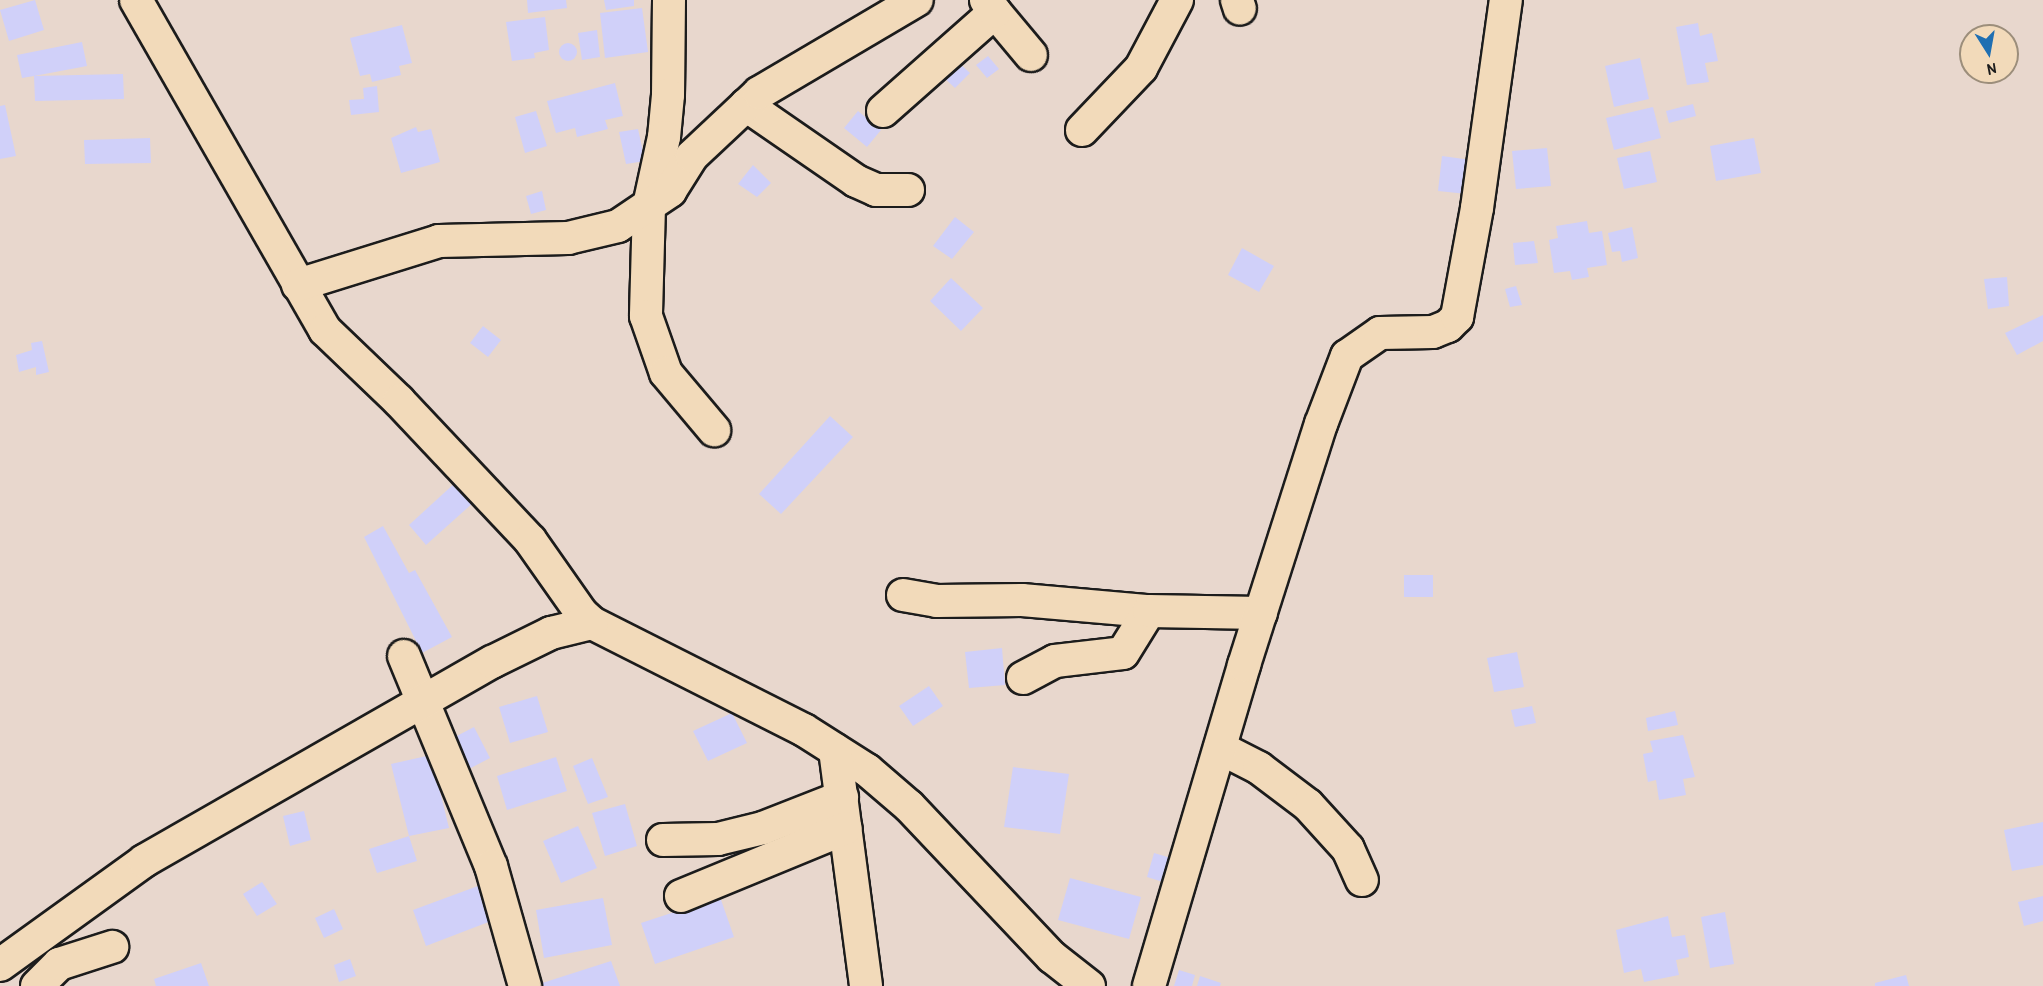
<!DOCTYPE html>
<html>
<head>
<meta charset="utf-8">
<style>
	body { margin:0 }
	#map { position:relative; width:2043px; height:986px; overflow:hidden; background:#e8d7cd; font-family:"Patrick Hand",sans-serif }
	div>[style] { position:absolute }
	.building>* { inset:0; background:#d0d0f9 }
	.round { border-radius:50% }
	.roads { filter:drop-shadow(2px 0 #1c1c1c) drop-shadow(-2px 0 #1c1c1c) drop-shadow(0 2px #1c1c1c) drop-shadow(0 -2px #1c1c1c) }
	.minor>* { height:32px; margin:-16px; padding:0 16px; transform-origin:16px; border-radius:16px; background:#f2daba }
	span { translate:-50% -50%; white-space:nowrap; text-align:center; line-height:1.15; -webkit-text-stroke:5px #f2daba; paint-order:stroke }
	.north { position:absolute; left:1959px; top:24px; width:60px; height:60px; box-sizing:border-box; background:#f2daba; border:2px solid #9c8e7b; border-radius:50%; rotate:169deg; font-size:16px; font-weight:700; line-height:24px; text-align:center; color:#1c1c1c }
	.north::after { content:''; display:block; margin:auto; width:21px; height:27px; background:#1f6fb2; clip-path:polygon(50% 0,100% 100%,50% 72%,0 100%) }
</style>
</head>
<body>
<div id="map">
	<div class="building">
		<i style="clip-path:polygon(35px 0,44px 30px,9px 41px,0 10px)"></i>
		<i style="clip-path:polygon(527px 0,566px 0,567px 8px,528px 13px)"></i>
		<i style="clip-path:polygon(604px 0,634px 0,634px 6px,606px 10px)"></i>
		<i style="clip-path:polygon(642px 8px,648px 52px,605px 58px,600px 13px)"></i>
		<i style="clip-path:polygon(545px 17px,549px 50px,534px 53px,535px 58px,512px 61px,506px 22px)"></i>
		<i style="clip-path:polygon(1698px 23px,1700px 36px,1712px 33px,1718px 61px,1705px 63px,1709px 82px,1687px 85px,1676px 27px)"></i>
		<i style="clip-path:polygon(402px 25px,412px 63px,399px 66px,401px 75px,372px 82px,370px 74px,360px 76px,350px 38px)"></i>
		<i style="clip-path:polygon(597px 30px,600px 57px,582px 60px,578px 33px)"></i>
		<i style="clip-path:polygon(82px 42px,87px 66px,34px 76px,123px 74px,124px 99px,35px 101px,34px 76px,22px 78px,17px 55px)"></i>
		<i class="round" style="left:559px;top:43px;width:18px;height:18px"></i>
		<i style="clip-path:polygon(988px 56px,999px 69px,987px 78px,976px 65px)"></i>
		<i style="clip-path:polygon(1640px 58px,1649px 99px,1614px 107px,1605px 66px)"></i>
		<i style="clip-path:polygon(956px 60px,970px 73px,955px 88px,941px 75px)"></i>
		<i style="clip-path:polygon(615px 83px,623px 116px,605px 120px,608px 129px,577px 137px,575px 128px,556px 133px,547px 101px)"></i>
		<i style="clip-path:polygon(377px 86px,379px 112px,351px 115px,349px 100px,364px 99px,363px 88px)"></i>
		<i style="clip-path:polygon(1693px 104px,1696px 116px,1669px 123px,1666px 111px)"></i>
		<i style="clip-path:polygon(5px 105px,16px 156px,0 159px,0 106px)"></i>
		<i style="clip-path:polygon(1653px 107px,1661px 138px,1614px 150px,1606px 118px)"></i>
		<i style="clip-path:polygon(536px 111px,547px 146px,525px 153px,515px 117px)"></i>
		<i style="clip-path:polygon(858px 111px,881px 130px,867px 147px,844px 128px)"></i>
		<i style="clip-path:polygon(416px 127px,418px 132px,431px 129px,440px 162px,401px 173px,391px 138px)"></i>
		<i style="clip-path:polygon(638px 129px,645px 161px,626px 164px,619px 132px)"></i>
		<i style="clip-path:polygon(150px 138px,151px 163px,85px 164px,84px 140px)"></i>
		<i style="clip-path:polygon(1754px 138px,1761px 173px,1716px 181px,1710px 146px)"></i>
		<i style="clip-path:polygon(1547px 148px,1551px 186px,1516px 189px,1512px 151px)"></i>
		<i style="clip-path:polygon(1650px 151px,1657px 182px,1624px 189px,1617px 158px)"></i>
		<i style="clip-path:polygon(1442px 156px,1471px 160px,1467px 194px,1438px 191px)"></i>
		<i style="clip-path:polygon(753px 165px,771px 183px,757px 197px,738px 184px)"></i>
		<i style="clip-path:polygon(542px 191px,546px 210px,531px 214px,526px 196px)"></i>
		<i style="clip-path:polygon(955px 217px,974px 232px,952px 259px,933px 246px)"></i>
		<i style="clip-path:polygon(1587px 221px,1589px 233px,1602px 231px,1607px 265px,1587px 268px,1589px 277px,1572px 280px,1570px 271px,1554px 273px,1549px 240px,1558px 238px,1556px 226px)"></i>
		<i style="clip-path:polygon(1632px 227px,1638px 258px,1622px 262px,1620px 251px,1612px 252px,1608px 233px)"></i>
		<i style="clip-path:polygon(1534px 241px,1538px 263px,1515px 265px,1513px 243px)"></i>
		<i style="clip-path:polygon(1242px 248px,1274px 266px,1259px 292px,1228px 275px)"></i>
		<i style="clip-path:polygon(2007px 277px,2009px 306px,1988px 309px,1984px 279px)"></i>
		<i style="clip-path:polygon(951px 278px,983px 308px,961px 331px,930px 301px)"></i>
		<i style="clip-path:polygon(1516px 286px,1522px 305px,1510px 307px,1505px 289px)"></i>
		<i style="clip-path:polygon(2043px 315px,2043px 341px,2017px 355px,2005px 333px)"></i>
		<i style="clip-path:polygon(483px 326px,501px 340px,488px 357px,470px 343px)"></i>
		<i style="clip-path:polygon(42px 341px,49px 372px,36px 375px,36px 367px,19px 372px,16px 355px,32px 350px,31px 343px)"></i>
		<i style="clip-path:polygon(830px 416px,853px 437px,781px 514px,759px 494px)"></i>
		<i style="clip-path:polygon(456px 482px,474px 502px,426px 545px,409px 525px)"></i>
		<i style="clip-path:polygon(383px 526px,409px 573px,415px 570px,452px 637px,422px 653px,364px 537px)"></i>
		<i style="clip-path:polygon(1404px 575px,1433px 575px,1433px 597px,1404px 597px)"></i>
		<i style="clip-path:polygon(1002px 648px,1005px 685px,969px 688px,965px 652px)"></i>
		<i style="clip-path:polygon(1517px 652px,1524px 687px,1494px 692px,1487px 658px)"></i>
		<i style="clip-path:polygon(929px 686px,943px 706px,913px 726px,899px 706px)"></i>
		<i style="clip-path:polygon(537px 696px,548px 732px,510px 743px,499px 707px)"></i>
		<i style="clip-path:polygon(1532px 706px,1536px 723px,1515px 727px,1511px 710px)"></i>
		<i style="clip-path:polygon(1675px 711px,1678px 725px,1648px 731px,1646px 718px)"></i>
		<i style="clip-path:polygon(732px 713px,747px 743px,708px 761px,693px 731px)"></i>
		<i style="clip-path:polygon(474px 727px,490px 758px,467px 770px,451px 739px)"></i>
		<i style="clip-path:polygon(1683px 735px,1695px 777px,1683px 779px,1686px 795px,1659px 800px,1656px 780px,1648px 782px,1643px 754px,1653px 752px,1650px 741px)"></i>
		<i style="clip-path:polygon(431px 755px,449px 828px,409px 836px,391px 764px)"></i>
		<i style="clip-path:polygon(556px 757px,567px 791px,507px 810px,497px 776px)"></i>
		<i style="clip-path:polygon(592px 758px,608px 797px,588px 804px,573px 766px)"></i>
		<i style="clip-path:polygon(1013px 767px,1069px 774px,1060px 834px,1004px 827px)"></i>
		<i style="clip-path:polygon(625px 804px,637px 846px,605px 856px,592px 813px)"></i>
		<i style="clip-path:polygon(304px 811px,311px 840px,290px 846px,283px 816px)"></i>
		<i style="clip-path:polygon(2043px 822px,2043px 865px,2012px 871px,2004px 830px)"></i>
		<i style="clip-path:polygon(578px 826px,597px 868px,561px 883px,543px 841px)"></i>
		<i style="clip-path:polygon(409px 836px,417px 861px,377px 873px,369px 849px)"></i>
		<i style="clip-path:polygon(1154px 853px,1171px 858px,1163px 882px,1147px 877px)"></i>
		<i style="clip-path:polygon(1070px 878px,1141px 897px,1129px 939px,1058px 920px)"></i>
		<i style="clip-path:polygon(262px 882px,277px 904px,257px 916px,243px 894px)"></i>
		<i style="clip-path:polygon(486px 883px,499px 918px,426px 946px,413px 910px)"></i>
		<i style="clip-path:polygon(2043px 896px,2043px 921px,2024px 926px,2018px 902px)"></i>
		<i style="clip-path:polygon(720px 897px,734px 937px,655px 964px,641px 923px)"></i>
		<i style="clip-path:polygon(603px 898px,612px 945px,544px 958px,536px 910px)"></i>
		<i style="clip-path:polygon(334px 909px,343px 929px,324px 938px,315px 918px)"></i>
		<i style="clip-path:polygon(1725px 912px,1734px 964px,1710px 968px,1701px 917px)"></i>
		<i style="clip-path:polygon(1668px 916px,1672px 937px,1685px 935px,1689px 957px,1676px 960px,1679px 975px,1644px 982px,1641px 969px,1624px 973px,1616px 930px)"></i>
		<i style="clip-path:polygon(350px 959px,356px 976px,339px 982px,334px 965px)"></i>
		<i style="clip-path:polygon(611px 961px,620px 986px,533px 986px)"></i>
		<i style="clip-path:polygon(201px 963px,209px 986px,156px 986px,154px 979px)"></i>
		<i style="clip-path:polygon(1179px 970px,1195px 975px,1192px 986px,1174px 986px)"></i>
		<i style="clip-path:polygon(1906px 975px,1909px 986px,1875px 986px,1875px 983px)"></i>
		<i style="clip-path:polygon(1200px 976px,1221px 983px,1220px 986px,1197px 986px)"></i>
	</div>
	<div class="roads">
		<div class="minor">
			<i style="left:136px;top:0;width:380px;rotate:60.2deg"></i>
			<i style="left:325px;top:330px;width:103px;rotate:43.8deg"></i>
			<i style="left:399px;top:401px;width:191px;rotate:46.7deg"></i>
			<i style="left:530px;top:540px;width:90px;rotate:54.9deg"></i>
			<i style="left:582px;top:614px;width:13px;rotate:42deg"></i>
			<i style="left:592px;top:623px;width:237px;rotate:26.8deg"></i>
			<i style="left:804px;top:730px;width:75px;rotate:32.4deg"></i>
			<i style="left:867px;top:770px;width:55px;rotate:40.6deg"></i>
			<i style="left:909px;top:806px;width:208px;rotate:46.6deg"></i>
			<i style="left:1052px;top:957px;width:47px;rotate:38.1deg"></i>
			<i style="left:669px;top:0;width:95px;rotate:90.6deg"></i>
			<i style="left:668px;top:95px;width:42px;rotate:95.4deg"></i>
			<i style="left:664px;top:137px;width:71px;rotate:102.3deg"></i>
			<i style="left:649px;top:206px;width:110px;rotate:91.6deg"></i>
			<i style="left:646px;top:316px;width:60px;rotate:70.7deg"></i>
			<i style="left:666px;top:373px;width:75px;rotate:49.9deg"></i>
			<i style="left:1237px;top:0;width:9px;rotate:72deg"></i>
			<i style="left:995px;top:12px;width:56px;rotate:50.1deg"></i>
			<i style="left:746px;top:105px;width:134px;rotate:34.6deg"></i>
			<i style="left:856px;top:181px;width:22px;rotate:24deg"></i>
			<i style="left:876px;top:190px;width:32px"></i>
			<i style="left:883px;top:111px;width:149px;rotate:-41.5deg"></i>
			<i style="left:995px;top:12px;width:15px;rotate:-127deg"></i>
			<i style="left:1082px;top:130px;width:86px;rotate:-46.4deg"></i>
			<i style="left:1141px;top:68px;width:77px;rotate:-62.1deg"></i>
			<i style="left:298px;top:285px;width:148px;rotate:-17.3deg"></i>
			<i style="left:439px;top:241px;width:129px;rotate:-1.3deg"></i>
			<i style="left:568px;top:238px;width:51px;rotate:-13.5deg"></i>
			<i style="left:618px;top:226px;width:63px;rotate:-33.9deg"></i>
			<i style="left:670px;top:191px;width:41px;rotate:-57.8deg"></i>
			<i style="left:692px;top:156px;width:92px;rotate:-43.2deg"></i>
			<i style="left:759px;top:93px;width:183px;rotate:-30.5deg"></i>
			<i style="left:903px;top:595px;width:35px;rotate:10deg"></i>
			<i style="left:937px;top:601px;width:85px;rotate:-0.7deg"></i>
			<i style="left:1022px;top:600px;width:127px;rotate:5deg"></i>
			<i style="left:404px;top:656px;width:227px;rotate:67.5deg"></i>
			<i style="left:491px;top:866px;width:125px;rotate:74.2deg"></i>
			<i style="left:1023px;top:678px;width:36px;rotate:-28deg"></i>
			<i style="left:1055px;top:661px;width:68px;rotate:-6.7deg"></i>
			<i style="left:1123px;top:653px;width:49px;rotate:-58.2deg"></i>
			<i style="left:1149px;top:611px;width:112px;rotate:1deg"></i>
			<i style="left:1220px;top:748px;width:44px;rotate:27.1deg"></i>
			<i style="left:1259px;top:768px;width:61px;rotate:37.1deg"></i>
			<i style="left:1308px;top:805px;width:59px;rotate:47.7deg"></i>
			<i style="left:1348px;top:849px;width:34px;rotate:66deg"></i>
			<i style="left:835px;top:750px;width:238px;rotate:82.5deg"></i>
			<i style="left:663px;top:840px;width:55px;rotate:-1deg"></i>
			<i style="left:718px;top:839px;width:46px;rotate:-13.7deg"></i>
			<i style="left:763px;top:828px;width:85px;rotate:-21.4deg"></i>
			<i style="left:681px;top:896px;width:178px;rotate:-22.4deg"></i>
			<i style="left:0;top:965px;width:178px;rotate:-35.8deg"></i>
			<i style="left:144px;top:861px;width:401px;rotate:-29.8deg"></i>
			<i style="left:492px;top:662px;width:66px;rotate:-26.2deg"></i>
			<i style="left:551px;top:633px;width:42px;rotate:-13.7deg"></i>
			<i style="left:37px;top:986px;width:31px;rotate:-45deg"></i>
			<i style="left:59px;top:964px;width:56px;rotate:-17.8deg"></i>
			<i style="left:1149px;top:986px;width:335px;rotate:-73.5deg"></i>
			<i style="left:1244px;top:665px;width:253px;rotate:-72.3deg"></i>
			<i style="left:1321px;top:424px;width:73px;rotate:-69.1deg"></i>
			<i style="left:1347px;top:356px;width:40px;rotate:-34.9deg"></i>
			<i style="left:1380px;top:333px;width:53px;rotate:-1.1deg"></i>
			<i style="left:1433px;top:332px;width:16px;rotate:-22deg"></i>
			<i style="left:1448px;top:326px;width:13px;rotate:-45deg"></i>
			<i style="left:1457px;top:317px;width:111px;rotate:-79.6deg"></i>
			<i style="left:1477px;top:208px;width:210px;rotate:-82.1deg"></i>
		</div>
	</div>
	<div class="north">N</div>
</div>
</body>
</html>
